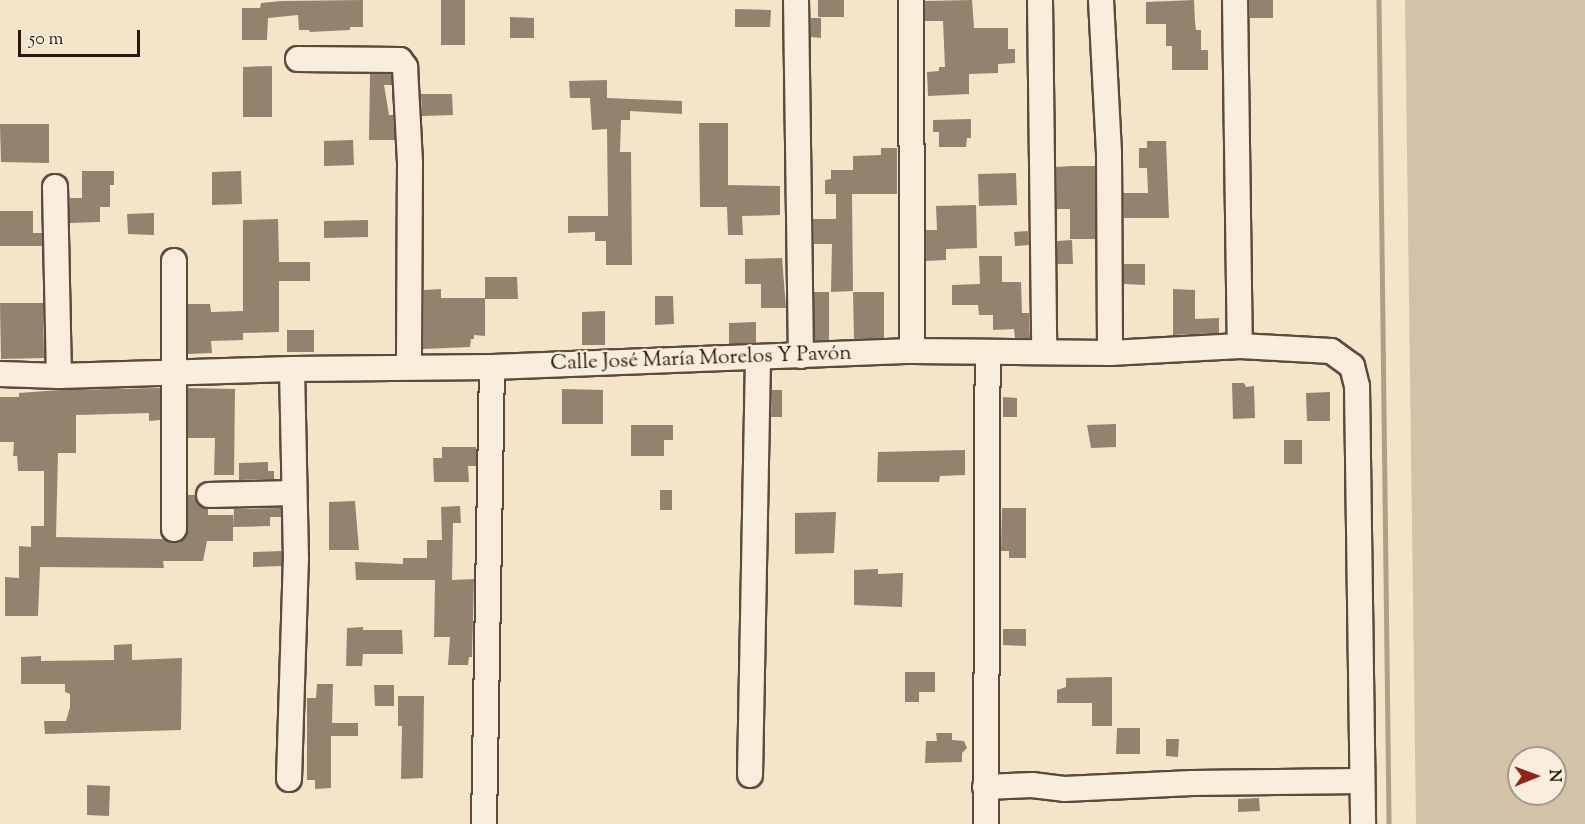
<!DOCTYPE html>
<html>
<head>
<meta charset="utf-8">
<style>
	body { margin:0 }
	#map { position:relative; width:1585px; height:824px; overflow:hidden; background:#f4e5c8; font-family:"Sorts Mill Goudy",serif }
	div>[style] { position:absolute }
	.green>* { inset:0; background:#d1c2a8 }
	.stream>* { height:4.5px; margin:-2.25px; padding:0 2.25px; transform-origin:2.25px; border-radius:2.25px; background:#af9f88 }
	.building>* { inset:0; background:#93826e }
	.roads { filter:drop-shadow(2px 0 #5c4a3c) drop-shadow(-2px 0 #5c4a3c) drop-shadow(0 2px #5c4a3c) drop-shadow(0 -2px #5c4a3c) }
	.minor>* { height:24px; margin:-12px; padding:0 12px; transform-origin:12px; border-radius:12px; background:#f8eedb }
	span { translate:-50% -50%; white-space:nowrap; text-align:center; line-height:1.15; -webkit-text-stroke:4.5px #f8eedb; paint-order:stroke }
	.street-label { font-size:21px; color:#29170d }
	.north { position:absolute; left:1507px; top:746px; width:60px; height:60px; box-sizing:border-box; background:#f8eedb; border:2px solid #a59889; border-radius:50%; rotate:89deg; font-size:16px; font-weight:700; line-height:24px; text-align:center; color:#29170d }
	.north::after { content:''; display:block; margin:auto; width:21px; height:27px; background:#8f2418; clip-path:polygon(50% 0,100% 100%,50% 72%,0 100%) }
	.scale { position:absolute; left:18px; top:30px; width:122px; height:27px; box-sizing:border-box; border:3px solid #29170d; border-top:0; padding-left:8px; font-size:18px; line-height:21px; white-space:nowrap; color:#29170d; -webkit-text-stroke:4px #f8eedb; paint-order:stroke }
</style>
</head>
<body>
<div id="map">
	<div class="green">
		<i style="clip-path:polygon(evenodd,1405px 0,1585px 0,1585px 824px,1416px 824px,1405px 0,1519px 758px,1555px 758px,1555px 794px,1519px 794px,1519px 758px)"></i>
	</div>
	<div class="stream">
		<i style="left:1379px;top:0;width:824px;rotate:89.3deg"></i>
	</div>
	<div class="building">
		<i style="clip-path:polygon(363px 0,363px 27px,350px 27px,350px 30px,310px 32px,309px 30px,299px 30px,298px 15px,268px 18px,267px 40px,242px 40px,242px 8px,260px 8px,261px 3px,282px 1px)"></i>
		<i style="clip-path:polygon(441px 0,465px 0,465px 45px,441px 45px)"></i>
		<i style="clip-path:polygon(818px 0,844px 0,844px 17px,818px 17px)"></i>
		<i style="clip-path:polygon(972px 0,974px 28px,1008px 28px,1008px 49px,1015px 49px,1015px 63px,998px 64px,998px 73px,969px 74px,969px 94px,928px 96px,927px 72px,939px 71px,939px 67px,945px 67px,943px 21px,925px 21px,925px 1px)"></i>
		<i style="clip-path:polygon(1194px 0,1195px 22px,1196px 30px,1201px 30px,1201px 50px,1208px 50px,1208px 70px,1172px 70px,1172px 46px,1166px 46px,1166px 24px,1146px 24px,1146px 2px)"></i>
		<i style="clip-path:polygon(1249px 0,1273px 0,1273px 18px,1250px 18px)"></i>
		<i style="clip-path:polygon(735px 9px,771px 10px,770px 27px,735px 27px)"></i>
		<i style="clip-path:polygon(510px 17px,534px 18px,534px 38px,510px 38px)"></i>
		<i style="clip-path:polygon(811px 18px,821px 18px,821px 38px,811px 37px)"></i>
		<i style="clip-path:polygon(272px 66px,272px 117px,243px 117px,243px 67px)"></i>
		<i style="clip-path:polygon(370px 74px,391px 74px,392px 85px,384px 85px,389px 115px,393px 115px,395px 140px,369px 140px)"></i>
		<i style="clip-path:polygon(607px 80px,607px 98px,682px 101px,682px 114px,630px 111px,630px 120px,621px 120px,620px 152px,631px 152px,632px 265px,606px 265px,606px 241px,595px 241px,595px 232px,568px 233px,568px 216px,608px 216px,607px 129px,592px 130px,590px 98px,570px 98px,569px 81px)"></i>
		<i style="clip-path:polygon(421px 94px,452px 94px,453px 115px,422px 116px)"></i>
		<i style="clip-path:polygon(971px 119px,971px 138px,967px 138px,966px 147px,939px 147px,939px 132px,933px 132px,933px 120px)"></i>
		<i style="clip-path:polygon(699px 123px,728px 123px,728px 185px,780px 186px,780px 215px,742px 216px,743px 235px,728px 235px,727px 207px,700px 207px)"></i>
		<i style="clip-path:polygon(0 124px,49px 124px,49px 163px,1px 162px)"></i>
		<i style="clip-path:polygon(353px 140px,354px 165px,324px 166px,324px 141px)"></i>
		<i style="clip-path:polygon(1147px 141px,1166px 141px,1169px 218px,1124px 218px,1123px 193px,1148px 193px,1147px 168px,1139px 168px,1139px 148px,1147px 148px)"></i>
		<i style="clip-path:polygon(881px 148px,897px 148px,897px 194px,852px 194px,853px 291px,831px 292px,832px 244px,814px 244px,813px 219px,836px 219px,836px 194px,825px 194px,825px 180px,831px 179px,831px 170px,853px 170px,853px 156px,881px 155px)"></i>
		<i style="clip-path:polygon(1072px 166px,1095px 166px,1095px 239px,1070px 239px,1070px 209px,1057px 209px,1056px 167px)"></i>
		<i style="clip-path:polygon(82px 171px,114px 171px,114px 185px,110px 185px,110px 207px,100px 207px,100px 222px,70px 223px,70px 198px,82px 198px)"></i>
		<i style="clip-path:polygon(241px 171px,242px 204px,212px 205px,212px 172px)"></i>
		<i style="clip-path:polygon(1016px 173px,1017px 205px,979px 206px,978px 174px)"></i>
		<i style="clip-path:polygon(976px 205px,977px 248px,946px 249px,946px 260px,926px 261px,926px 230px,937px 230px,936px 206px)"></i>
		<i style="clip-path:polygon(0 211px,33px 211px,33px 233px,42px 233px,42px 246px,0 246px)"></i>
		<i style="clip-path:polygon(154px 213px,154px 235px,128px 234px,127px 214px)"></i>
		<i style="clip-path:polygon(278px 219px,279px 262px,310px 262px,310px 281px,279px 281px,279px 332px,243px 333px,243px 340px,211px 341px,212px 353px,188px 354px,188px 304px,210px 304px,211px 312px,243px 311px,243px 220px)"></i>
		<i style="clip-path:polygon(368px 220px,368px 237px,324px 238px,324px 221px)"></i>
		<i style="clip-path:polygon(1028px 231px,1029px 245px,1015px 246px,1014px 232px)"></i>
		<i style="clip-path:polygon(1072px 240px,1073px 264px,1057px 264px,1057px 241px)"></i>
		<i style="clip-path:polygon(979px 256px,1002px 256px,1002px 282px,1021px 282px,1022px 313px,1029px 313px,1030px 338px,1015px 338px,1014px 329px,993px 330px,993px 315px,979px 315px,978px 305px,952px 305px,952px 285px,980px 284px)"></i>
		<i style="clip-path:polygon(782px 258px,786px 308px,761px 308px,761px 284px,745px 284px,745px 259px)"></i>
		<i style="clip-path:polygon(1124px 264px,1145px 264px,1145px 285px,1124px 284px)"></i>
		<i style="clip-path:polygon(485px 277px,517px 277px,518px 299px,485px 299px)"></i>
		<i style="clip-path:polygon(441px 289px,441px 298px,485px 298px,485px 336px,474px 335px,474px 339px,471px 339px,470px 347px,423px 349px,424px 290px)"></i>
		<i style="clip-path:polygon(1173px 289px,1195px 290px,1195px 319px,1219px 318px,1219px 333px,1173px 335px)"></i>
		<i style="clip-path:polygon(814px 292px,829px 292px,829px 340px,815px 340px)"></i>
		<i style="clip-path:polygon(853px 292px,884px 292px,884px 338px,854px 339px)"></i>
		<i style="clip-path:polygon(655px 296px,673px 296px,674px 324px,655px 325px)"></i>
		<i style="clip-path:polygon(0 303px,43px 303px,44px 358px,1px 359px)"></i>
		<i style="clip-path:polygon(605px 311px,605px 345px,582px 345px,582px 312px)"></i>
		<i style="clip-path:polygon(756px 322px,756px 343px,729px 344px,729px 323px)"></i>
		<i style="clip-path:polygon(287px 330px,314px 330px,314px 352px,287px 352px)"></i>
		<i style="clip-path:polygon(1232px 383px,1244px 383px,1246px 387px,1254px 386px,1255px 418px,1233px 419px)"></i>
		<i style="clip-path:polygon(160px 388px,160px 420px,149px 421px,149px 413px,76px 415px,76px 453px,58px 453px,56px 537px,164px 539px,173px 543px,181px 542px,188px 530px,188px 495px,195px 495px,197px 503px,208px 509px,208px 515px,233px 515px,233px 541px,207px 541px,203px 561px,163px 561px,164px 568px,40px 567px,38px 616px,5px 616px,5px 577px,19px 578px,19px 546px,31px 547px,31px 526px,44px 526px,44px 471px,18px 471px,17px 456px,13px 456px,14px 442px,0 442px,0 397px,19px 397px,19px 393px,60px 390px)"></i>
		<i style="clip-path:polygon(188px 388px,235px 389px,234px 475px,214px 475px,215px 438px,188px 438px)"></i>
		<i style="clip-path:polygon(562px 389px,603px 390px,603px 424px,562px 424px)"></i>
		<i style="clip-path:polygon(772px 390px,782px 390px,782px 417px,771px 417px)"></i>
		<i style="clip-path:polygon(1330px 392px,1330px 421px,1307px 421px,1306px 393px)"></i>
		<i style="clip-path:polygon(1003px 397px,1017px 398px,1017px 417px,1003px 417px)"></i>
		<i style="clip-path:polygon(1116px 424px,1116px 447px,1091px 448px,1087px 425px)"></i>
		<i style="clip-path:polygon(631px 425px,673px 425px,673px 440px,664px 440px,664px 456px,631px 456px)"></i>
		<i style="clip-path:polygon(1284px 440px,1302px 440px,1302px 464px,1284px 464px)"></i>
		<i style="clip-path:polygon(442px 447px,476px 447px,476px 466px,468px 466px,469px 482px,434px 482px,433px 458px,442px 458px)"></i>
		<i style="clip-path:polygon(965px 450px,965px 475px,940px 476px,939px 482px,877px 482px,878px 452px)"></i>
		<i style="clip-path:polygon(268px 462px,268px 471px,274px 471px,274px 479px,239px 480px,239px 463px)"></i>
		<i style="clip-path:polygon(660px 490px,672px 490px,672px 510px,660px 510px)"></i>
		<i style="clip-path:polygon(355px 501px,359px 550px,329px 550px,329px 502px)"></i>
		<i style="clip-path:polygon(460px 506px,461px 523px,453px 523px,452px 580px,474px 579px,472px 657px,469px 657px,468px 665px,448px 665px,450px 637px,434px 637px,435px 580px,356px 580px,355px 562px,403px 564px,403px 558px,427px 558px,427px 540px,442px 540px,441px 507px)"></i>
		<i style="clip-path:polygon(281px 508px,281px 517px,270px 517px,270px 526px,233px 527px,234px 509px)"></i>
		<i style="clip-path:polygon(1002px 508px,1026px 508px,1026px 558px,1009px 558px,1009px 551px,1001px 551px)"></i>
		<i style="clip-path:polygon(836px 512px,834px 553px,795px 554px,795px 513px)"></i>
		<i style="clip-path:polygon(282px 551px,282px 566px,253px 567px,253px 552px)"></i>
		<i style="clip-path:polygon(878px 569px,878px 574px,903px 573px,902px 607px,854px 605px,854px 570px)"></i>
		<i style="clip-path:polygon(363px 627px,363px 630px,402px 630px,403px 654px,363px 654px,362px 666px,346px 666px,347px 628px)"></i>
		<i style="clip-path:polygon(1003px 629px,1026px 629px,1026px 646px,1003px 645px)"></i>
		<i style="clip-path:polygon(132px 644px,132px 660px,182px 658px,181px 730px,45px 734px,44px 721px,66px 721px,70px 707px,70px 694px,65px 692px,65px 684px,21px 684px,21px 657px,41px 656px,41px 661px,114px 660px,114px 645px)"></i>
		<i style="clip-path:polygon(905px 672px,935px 672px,935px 692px,919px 692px,919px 702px,905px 702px)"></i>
		<i style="clip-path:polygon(1112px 677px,1112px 726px,1092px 726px,1092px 703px,1057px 703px,1057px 690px,1066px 687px,1066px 678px)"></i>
		<i style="clip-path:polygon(317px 684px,333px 684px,332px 723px,358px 723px,358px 736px,331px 736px,331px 788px,315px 789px,315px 780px,307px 780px,307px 698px,316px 698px)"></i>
		<i style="clip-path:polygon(374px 685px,394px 685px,394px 706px,375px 706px)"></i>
		<i style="clip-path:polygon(398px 696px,424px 696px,423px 778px,401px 779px,402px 726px,398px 726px)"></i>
		<i style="clip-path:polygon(1117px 728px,1140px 728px,1140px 754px,1116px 754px)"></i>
		<i style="clip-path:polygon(936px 733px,952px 733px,952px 740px,964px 741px,967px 748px,962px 753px,962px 762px,925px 763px,926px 741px,937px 741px)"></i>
		<i style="clip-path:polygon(1166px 739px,1179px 739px,1178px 757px,1166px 756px)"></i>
		<i style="clip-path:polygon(87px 785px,110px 786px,109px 816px,87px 815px)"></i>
		<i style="clip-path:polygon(1259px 798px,1260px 811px,1238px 812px,1238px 799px)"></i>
	</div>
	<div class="roads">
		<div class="minor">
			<i style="left:796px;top:0;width:356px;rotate:89.2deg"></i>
			<i style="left:911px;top:0;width:351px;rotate:89.8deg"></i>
			<i style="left:1040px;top:0;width:352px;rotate:89.3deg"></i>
			<i style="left:1101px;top:0;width:154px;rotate:87deg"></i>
			<i style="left:1109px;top:154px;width:199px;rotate:89.7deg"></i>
			<i style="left:1235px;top:0;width:346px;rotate:89.2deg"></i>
			<i style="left:298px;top:59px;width:102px;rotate:0.6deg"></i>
			<i style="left:400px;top:60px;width:9px;rotate:54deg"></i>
			<i style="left:405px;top:67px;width:96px;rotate:87deg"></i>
			<i style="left:410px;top:163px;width:204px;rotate:90.3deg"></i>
			<i style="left:55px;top:187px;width:189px;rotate:88.8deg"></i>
			<i style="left:174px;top:261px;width:268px;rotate:90deg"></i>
			<i style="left:0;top:374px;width:59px;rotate:1.9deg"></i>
			<i style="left:59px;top:376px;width:233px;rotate:-1.7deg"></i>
			<i style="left:292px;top:369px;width:200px;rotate:-0.6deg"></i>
			<i style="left:492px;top:367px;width:420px;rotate:-2.2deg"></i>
			<i style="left:912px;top:351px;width:198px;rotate:0.6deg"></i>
			<i style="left:1110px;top:353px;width:130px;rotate:-3.1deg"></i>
			<i style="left:1240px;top:346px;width:91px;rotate:3.1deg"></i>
			<i style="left:1331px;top:351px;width:26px;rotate:36deg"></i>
			<i style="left:1352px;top:366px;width:21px;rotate:76deg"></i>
			<i style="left:1357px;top:386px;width:438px;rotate:89.2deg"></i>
			<i style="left:209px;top:495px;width:85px;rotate:-1.3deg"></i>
			<i style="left:750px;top:775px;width:418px;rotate:-88.9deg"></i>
			<i style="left:289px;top:779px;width:220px;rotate:-88.2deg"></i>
			<i style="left:296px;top:559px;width:190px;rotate:-91.2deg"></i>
			<i style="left:985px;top:787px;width:47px;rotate:-2.4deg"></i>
			<i style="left:1032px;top:785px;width:32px;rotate:7deg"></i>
			<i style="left:1064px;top:789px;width:128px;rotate:-2.7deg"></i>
			<i style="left:1192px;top:783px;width:169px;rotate:-0.7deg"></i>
			<i style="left:484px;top:824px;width:457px;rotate:-89deg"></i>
			<i style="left:986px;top:824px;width:471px;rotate:-89.8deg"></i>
		</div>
	</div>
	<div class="street-label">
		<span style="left:701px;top:359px;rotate:-2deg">Calle José María Morelos Y Pavón</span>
	</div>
	<div class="north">N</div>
	<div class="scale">50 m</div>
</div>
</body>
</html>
